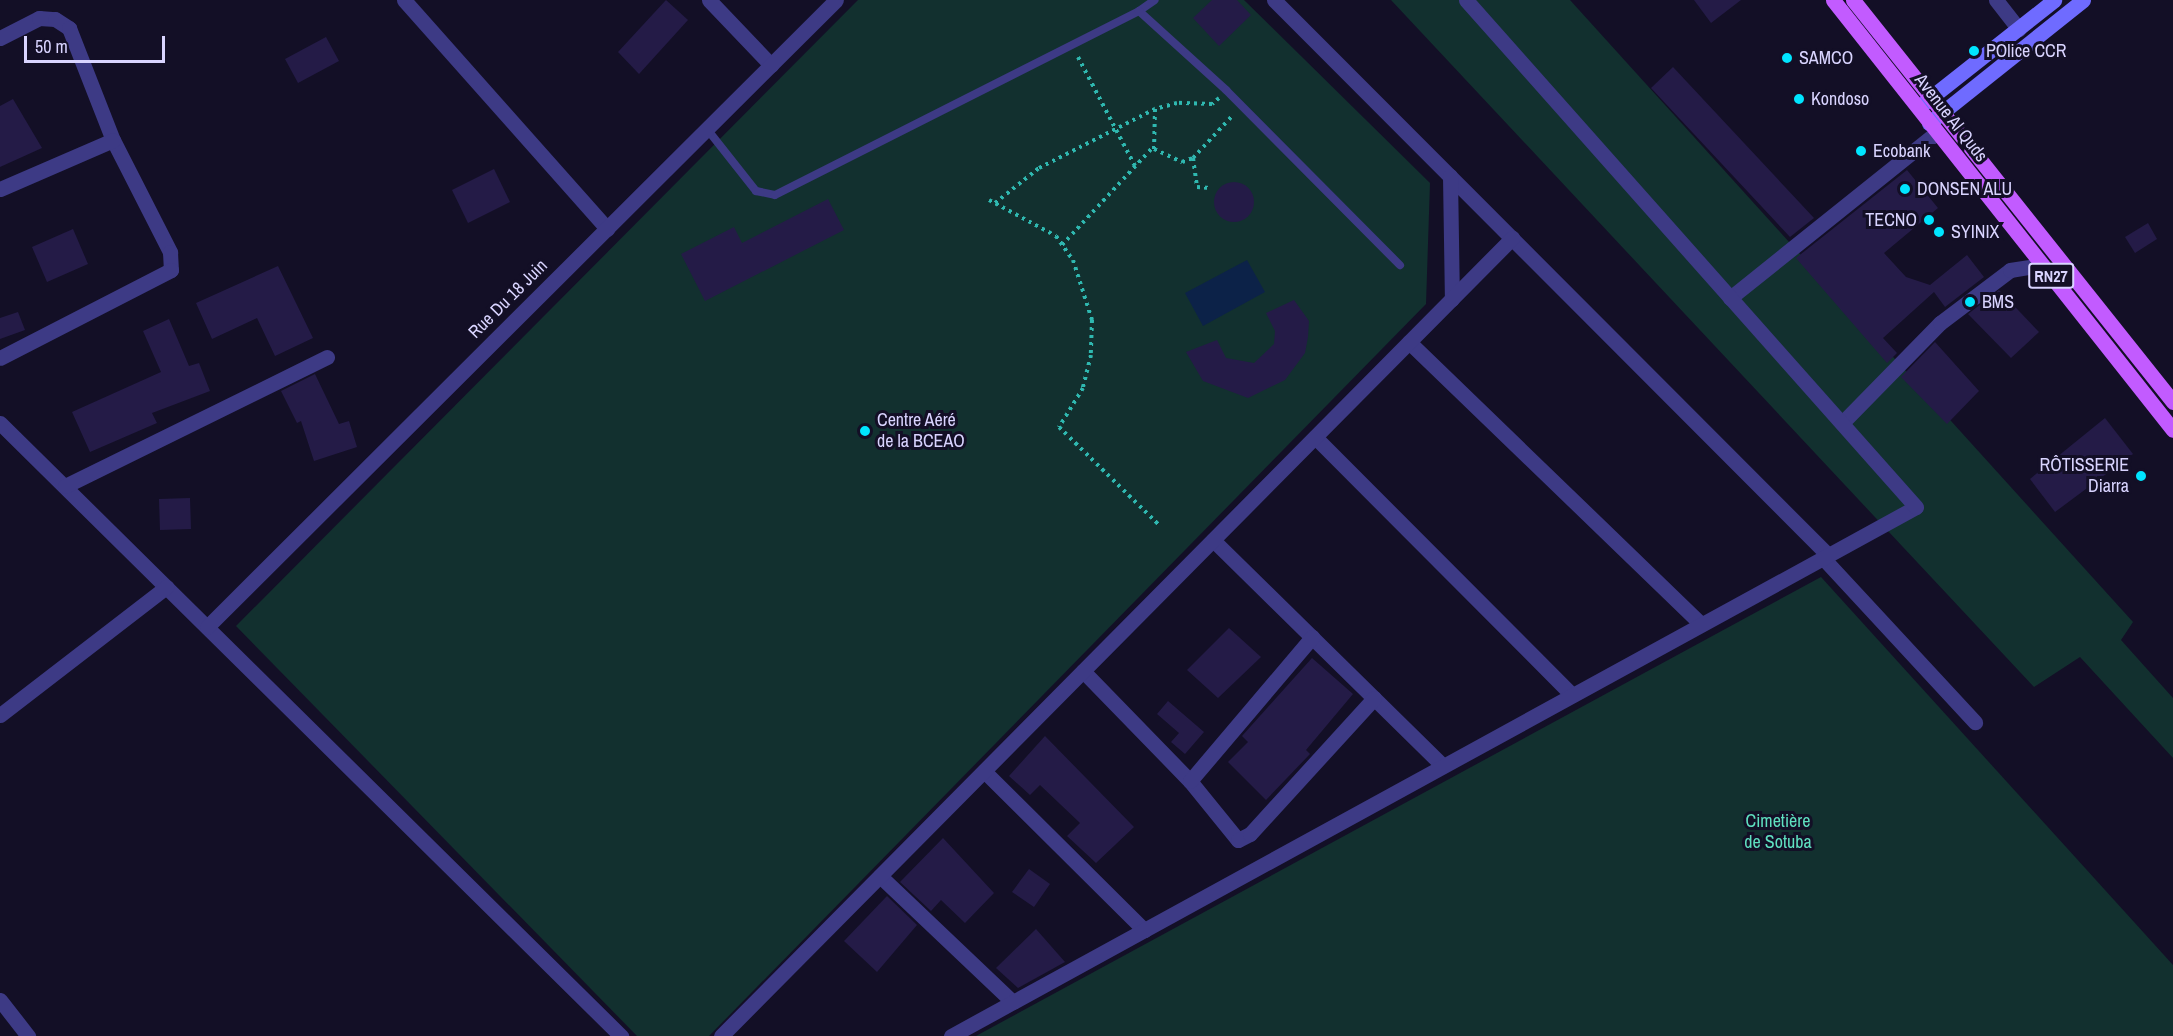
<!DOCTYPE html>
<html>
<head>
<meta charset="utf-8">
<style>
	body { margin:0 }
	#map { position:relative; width:2173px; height:1036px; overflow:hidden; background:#130f26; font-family:"Archivo Narrow",sans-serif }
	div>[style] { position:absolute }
	.green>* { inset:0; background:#12302f }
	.water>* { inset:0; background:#0c2248 }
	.building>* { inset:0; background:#241b47 }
	.round { border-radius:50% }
	.path>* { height:4px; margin-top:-2px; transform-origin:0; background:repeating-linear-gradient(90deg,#2fb8b0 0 3px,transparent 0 7.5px) }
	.service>* { height:8px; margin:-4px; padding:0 4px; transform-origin:4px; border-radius:4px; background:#3d3a85 }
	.minor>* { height:15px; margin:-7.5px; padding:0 7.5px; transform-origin:7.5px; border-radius:7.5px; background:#3d3a85 }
	.secondary>* { height:15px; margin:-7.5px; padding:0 7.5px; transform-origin:7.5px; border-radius:7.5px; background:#6f6bff }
	.primary>* { height:15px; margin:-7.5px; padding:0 7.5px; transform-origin:7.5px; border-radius:7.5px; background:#c25bff }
	.dots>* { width:16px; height:16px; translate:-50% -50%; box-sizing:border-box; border:3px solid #130f26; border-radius:50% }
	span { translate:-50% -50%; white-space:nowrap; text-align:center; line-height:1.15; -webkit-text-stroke:6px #130f26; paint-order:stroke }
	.shield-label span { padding:2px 4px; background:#130f26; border:2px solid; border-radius:4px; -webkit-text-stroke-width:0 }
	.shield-label { font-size:16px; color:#d9d4ff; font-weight:700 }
	.poi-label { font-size:18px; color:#d9d4ff }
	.left { translate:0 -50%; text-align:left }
	.right { translate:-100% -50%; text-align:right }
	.street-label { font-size:18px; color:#d9d4ff }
	.park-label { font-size:18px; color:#5fe0c0 }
	.scale { position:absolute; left:24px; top:36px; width:141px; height:27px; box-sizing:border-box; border:3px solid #d9d4ff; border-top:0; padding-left:8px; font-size:18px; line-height:21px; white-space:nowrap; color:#d9d4ff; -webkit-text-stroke:4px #130f26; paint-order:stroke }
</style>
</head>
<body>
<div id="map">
	<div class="green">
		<i style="clip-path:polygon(858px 0,1244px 0,1430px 183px,1426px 304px,709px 1036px,637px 1036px,236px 626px)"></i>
		<i style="clip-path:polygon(1391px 0,1570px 0,2133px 622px,2121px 640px,2173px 698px,2173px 758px,2080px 657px,2034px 687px)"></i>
		<i style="clip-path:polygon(1821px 577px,2173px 965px,2173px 1036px,976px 1036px)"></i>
	</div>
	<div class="water">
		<i style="clip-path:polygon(1247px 260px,1265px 292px,1203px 326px,1185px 293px)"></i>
	</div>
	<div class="building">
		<i style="clip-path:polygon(666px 0,688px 20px,639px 74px,618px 52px)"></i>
		<i style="clip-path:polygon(1212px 0,1237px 0,1251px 15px,1219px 46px,1193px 18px)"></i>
		<i style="clip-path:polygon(1694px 0,1741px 0,1711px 23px)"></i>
		<i style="clip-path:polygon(326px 37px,339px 61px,298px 83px,285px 59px)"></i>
		<i style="clip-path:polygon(1673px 67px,1814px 218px,1790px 237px,1651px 88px)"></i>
		<i style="clip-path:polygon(13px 99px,42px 148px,0 167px,0 106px)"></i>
		<i style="clip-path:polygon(494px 169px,510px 202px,468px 223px,452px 190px)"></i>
		<i style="clip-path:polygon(1907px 170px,1938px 208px,1884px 253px,1906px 277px,1930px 285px,1967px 255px,1984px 277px,1945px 307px,1934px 292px,1883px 338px,1897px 353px,1887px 363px,1796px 258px)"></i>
		<i class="round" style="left:1214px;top:182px;width:40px;height:40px"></i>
		<i style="clip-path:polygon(828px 199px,844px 230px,705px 301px,681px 254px,734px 227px,742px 243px)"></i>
		<i style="clip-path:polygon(2148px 223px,2157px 239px,2135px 253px,2125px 237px)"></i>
		<i style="clip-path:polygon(73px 229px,88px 264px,47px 282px,32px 247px)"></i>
		<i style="clip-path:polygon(278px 266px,313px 338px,275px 356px,257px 318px,212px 339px,196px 303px)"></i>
		<i style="clip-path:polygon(1999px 290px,2039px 332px,2011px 358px,1968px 314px)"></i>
		<i style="clip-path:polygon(1294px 300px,1309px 321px,1308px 337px,1305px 353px,1285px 380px,1248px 398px,1203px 381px,1186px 352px,1217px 340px,1226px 358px,1254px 363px,1274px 344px,1275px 331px,1266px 313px)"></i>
		<i style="clip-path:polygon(18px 312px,25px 330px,0 339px,0 318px)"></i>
		<i style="clip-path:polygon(169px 319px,189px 366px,199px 363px,210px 391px,152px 413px,157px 423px,90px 452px,72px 412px,161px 372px,143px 331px)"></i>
		<i style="clip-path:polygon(1935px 342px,1979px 391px,1947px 424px,1901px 377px)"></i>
		<i style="clip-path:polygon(315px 374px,339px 424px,349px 421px,357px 447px,314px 461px,301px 421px,297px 423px,281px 391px)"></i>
		<i style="clip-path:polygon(2105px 418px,2133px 454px,2055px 512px,2030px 479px)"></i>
		<i style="clip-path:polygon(190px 498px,191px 529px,160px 530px,159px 499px)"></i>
		<i style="clip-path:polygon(1229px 628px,1261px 657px,1218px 698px,1187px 670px)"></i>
		<i style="clip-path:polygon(1312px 658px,1353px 694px,1306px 750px,1310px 754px,1266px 800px,1228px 762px,1248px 742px,1242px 736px)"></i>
		<i style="clip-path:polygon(1168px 701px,1204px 732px,1185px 754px,1171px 742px,1179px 733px,1157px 714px)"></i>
		<i style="clip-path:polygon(1045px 736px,1134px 827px,1096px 863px,1067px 836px,1080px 823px,1040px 785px,1030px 795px,1009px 776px)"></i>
		<i style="clip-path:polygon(943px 838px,994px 893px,965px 923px,941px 900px,931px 911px,900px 882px)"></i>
		<i style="clip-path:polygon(1029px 869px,1050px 884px,1034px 907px,1012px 892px)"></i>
		<i style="clip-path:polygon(887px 896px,917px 925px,877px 972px,844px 941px)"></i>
		<i style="clip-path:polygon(1036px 929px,1065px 962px,1018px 988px,996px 968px)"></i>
	</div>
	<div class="path">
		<i style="left:1078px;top:57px;width:123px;rotate:62.4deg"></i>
		<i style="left:1219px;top:98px;width:9px;rotate:139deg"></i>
		<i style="left:1212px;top:104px;width:35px;rotate:-178deg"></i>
		<i style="left:1177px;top:103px;width:23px;rotate:165deg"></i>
		<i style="left:1155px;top:109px;width:40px;rotate:91.4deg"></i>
		<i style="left:1154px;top:149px;width:31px;rotate:25deg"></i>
		<i style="left:1182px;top:162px;width:12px;rotate:-20deg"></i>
		<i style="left:1193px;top:158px;width:59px;rotate:-47.1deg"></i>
		<i style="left:1193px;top:158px;width:29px;rotate:82deg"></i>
		<i style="left:1197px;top:187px;width:13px;rotate:4deg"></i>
		<i style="left:989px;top:200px;width:76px;rotate:28.2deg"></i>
		<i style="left:1056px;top:236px;width:29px;rotate:55deg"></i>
		<i style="left:1073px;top:260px;width:63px;rotate:72.4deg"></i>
		<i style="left:1092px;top:320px;width:35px;rotate:92deg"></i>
		<i style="left:1091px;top:355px;width:34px;rotate:104deg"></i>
		<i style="left:1083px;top:388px;width:46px;rotate:121.6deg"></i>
		<i style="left:1059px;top:427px;width:141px;rotate:44.4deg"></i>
		<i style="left:995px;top:203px;width:56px;rotate:-38.5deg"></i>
		<i style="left:1039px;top:168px;width:130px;rotate:-27deg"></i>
		<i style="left:1062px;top:245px;width:134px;rotate:-47.1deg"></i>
	</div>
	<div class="service">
		<i style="left:1139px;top:11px;width:19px;rotate:-35deg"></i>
		<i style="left:707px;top:129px;width:79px;rotate:51.7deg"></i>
		<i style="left:756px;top:191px;width:19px;rotate:12deg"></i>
		<i style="left:775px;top:195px;width:408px;rotate:-26.8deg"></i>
		<i style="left:1139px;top:11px;width:118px;rotate:42.2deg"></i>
		<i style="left:1226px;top:90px;width:247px;rotate:45.2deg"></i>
	</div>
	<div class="minor">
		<i style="left:404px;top:0;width:306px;rotate:48.4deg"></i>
		<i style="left:709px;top:0;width:90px;rotate:46.4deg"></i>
		<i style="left:1274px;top:0;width:784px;rotate:45.05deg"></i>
		<i style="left:1996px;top:0;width:37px;rotate:52deg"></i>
		<i style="left:0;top:38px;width:44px;rotate:-27.1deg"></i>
		<i style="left:39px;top:18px;width:16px;rotate:4deg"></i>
		<i style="left:55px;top:19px;width:17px;rotate:33deg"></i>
		<i style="left:69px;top:28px;width:120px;rotate:68.6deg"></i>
		<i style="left:113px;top:140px;width:126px;rotate:63deg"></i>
		<i style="left:170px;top:252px;width:18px;rotate:87deg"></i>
		<i style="left:171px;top:270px;width:192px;rotate:152.8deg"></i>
		<i style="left:1450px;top:176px;width:123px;rotate:89.1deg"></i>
		<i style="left:0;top:189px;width:123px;rotate:-23.4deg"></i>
		<i style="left:1730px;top:298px;width:265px;rotate:-38.7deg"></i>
		<i style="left:1409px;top:342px;width:406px;rotate:44deg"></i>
		<i style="left:0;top:423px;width:873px;rotate:44.63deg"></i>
		<i style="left:1842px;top:423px;width:140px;rotate:-45.6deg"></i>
		<i style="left:1940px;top:323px;width:88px;rotate:-37.1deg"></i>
		<i style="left:2010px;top:270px;width:32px;rotate:-9deg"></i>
		<i style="left:1315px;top:437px;width:364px;rotate:45.1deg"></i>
		<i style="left:65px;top:486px;width:292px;rotate:-26.2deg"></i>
		<i style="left:1213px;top:540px;width:322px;rotate:44.5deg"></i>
		<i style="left:1823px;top:558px;width:224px;rotate:47.2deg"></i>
		<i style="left:207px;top:627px;width:888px;rotate:-44.91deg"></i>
		<i style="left:1083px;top:671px;width:153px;rotate:45.8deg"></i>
		<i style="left:1190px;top:781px;width:76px;rotate:50.9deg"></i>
		<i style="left:1238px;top:840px;width:13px;rotate:-27deg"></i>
		<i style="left:1250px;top:834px;width:184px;rotate:-47.6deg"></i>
		<i style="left:0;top:715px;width:210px;rotate:-37.6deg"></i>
		<i style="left:984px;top:771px;width:226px;rotate:44.8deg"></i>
		<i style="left:1190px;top:781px;width:189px;rotate:-49.7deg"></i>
		<i style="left:880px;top:876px;width:183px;rotate:43.5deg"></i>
		<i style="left:0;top:1000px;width:46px;rotate:52.1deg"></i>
		<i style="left:721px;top:1036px;width:1124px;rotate:-45.25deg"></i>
		<i style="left:951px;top:1036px;width:1100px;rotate:-28.73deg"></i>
		<i style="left:1916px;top:507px;width:678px;rotate:-131.59deg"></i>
	</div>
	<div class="secondary">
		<i style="left:1920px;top:106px;width:171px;rotate:-38.3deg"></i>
		<i style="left:1929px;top:123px;width:197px;rotate:-38.6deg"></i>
	</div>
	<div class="primary">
		<i style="left:1833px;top:0;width:548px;rotate:51.67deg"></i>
		<i style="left:1853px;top:0;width:514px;rotate:51.48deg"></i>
	</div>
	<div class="dots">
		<i style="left:1974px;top:51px;background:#00e5ff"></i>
		<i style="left:1787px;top:58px;background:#00e5ff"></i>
		<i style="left:1799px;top:99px;background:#00e5ff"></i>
		<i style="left:1861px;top:151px;background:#00e5ff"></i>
		<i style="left:1905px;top:189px;background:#00e5ff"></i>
		<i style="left:1929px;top:220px;background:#00e5ff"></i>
		<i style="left:1939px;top:232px;background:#00e5ff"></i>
		<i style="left:1970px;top:302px;background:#00e5ff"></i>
		<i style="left:865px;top:431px;background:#00e5ff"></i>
		<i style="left:2141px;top:476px;background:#00e5ff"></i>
	</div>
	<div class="shield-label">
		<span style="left:2051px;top:276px">RN27</span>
	</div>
	<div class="poi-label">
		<span class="left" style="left:1986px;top:51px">POlice CCR</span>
		<span class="left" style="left:1799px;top:58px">SAMCO</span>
		<span class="left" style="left:1811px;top:99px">Kondoso</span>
		<span class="left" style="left:1873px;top:151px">Ecobank</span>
		<span class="left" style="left:1917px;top:189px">DONSEN ALU</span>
		<span class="right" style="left:1917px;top:220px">TECNO</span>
		<span class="left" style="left:1951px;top:232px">SYINIX</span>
		<span class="left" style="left:1982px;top:302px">BMS</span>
		<span class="left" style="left:877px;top:431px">Centre Aéré<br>de la BCEAO</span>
		<span class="right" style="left:2129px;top:476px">RÔTISSERIE<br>Diarra</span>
	</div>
	<div class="street-label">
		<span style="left:1951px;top:118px;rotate:52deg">Avenue Al Quds</span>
		<span style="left:508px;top:299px;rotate:-45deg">Rue Du 18 Juin</span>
	</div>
	<div class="park-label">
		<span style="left:1778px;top:832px">Cimetière<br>de Sotuba</span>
	</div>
	<div class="scale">50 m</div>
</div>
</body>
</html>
